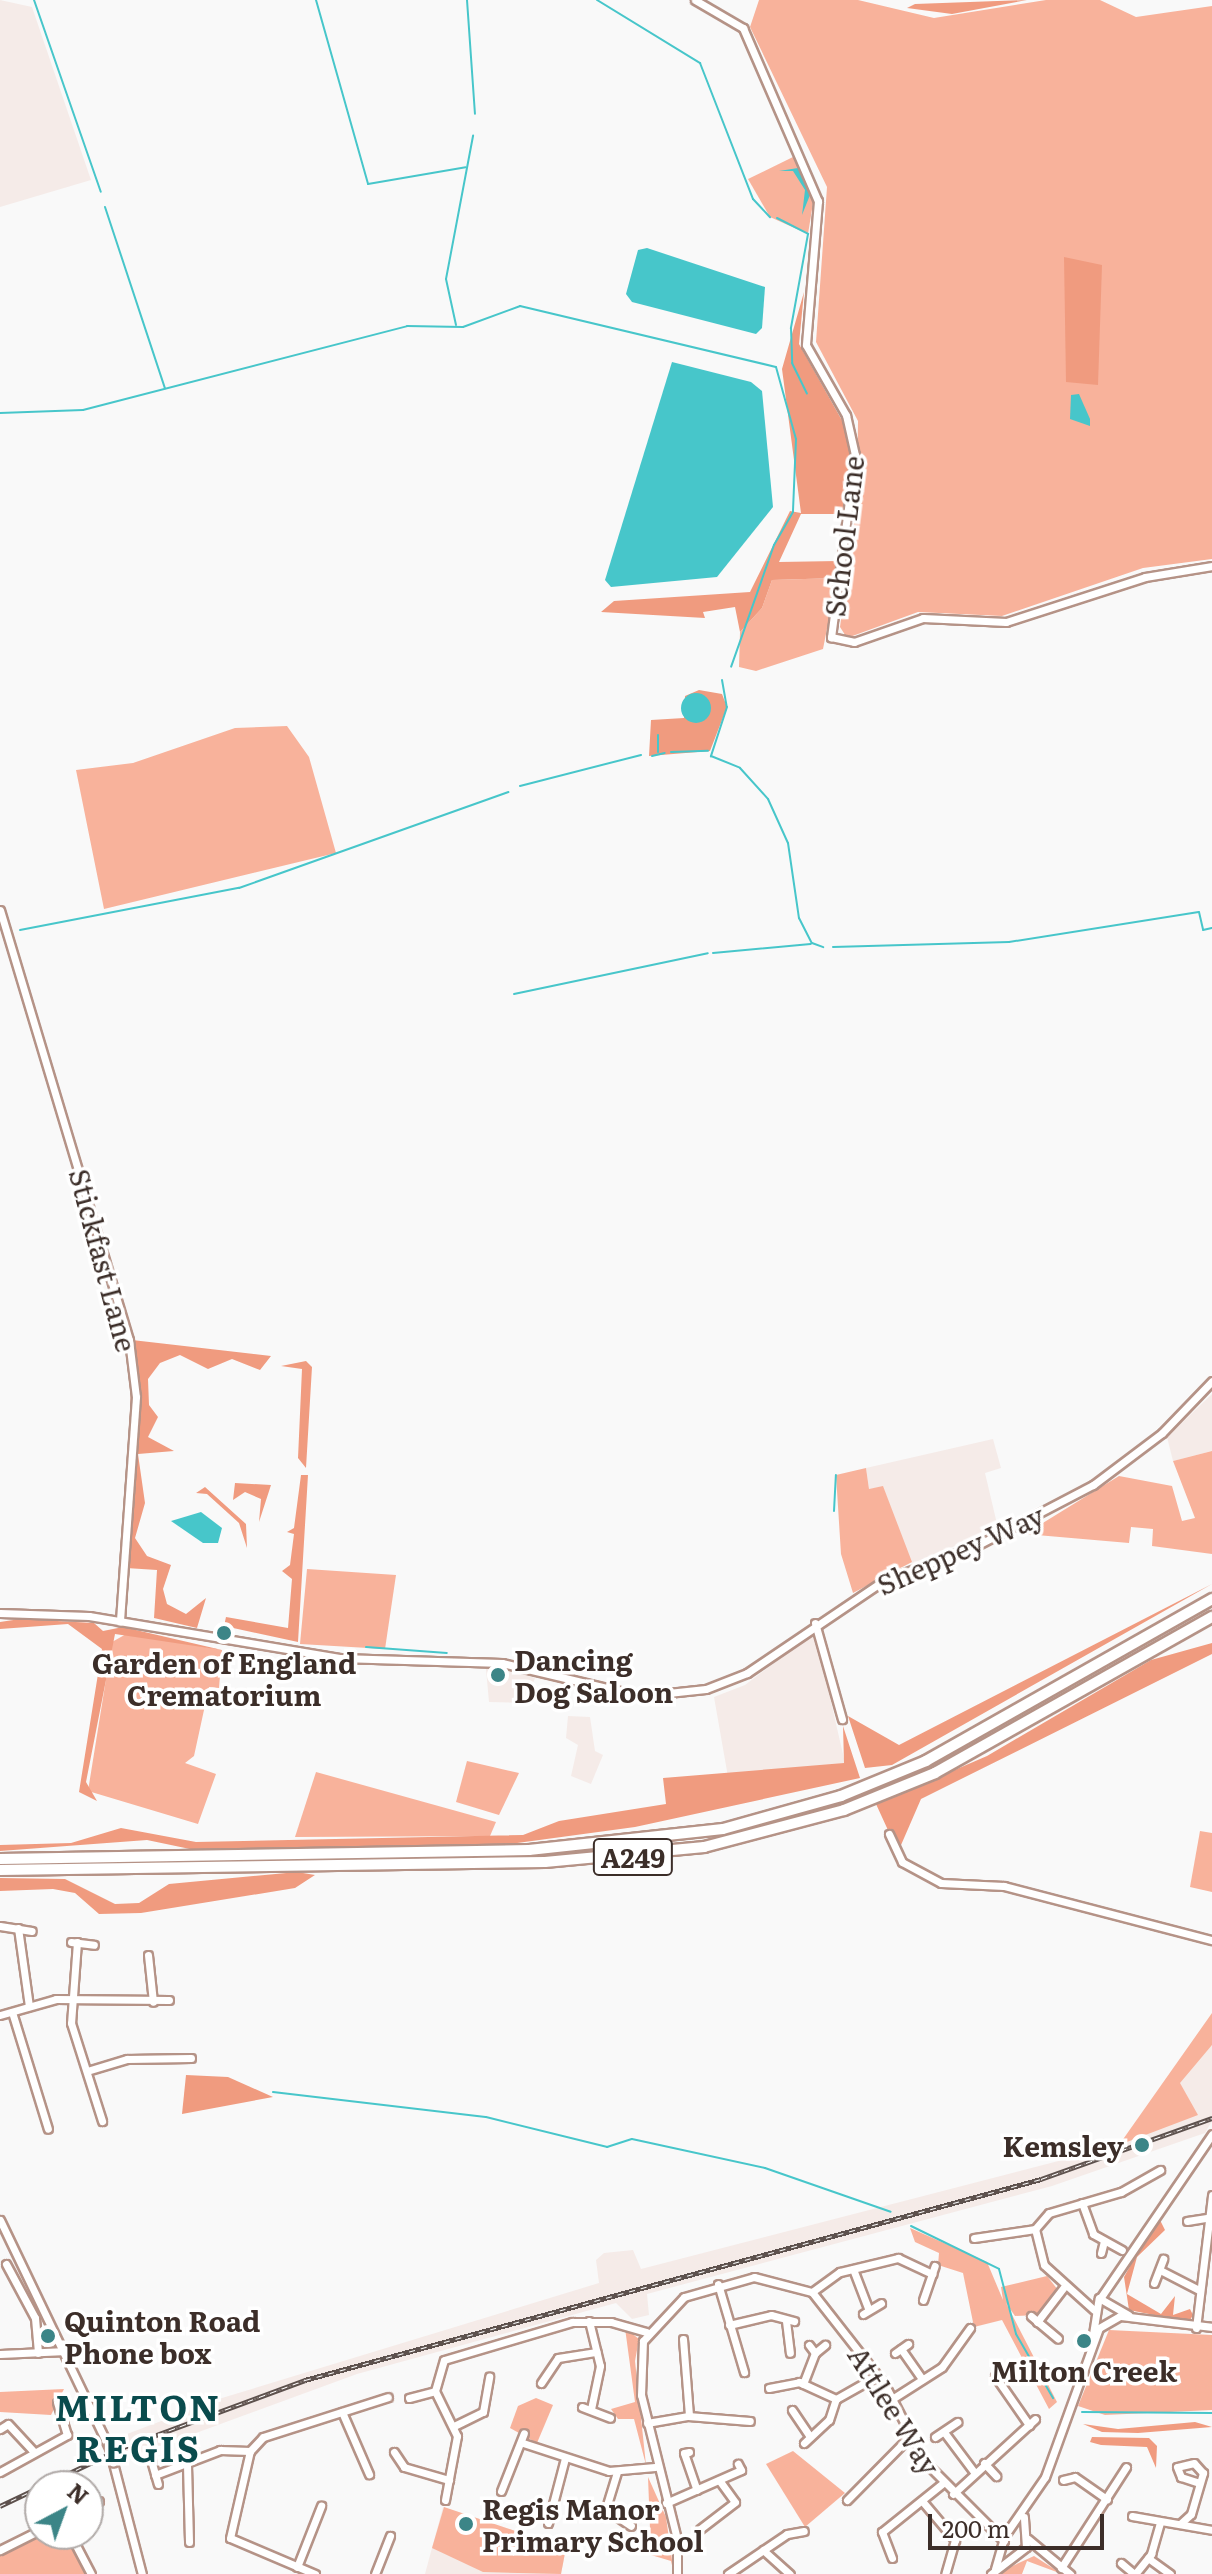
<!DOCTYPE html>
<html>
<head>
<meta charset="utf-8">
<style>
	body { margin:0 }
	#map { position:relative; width:1212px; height:2574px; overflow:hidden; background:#f9f9f9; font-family:Literata,serif }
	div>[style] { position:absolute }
	.built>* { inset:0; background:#f5ebe8 }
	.green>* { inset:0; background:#f8b29b }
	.forest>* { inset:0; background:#f09b7f }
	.water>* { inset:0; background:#47c6ca }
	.round { border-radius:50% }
	.stream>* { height:2px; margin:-1px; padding:0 1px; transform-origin:1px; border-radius:1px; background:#47c6ca }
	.roads { filter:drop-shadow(2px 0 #b59387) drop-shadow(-2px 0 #b59387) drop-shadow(0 2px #b59387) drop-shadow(0 -2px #b59387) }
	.minor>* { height:7px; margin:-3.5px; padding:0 3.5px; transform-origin:3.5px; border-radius:3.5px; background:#fff }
	.highway>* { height:10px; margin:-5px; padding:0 5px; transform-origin:5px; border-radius:5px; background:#fff }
	.rail>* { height:5px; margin-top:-2.5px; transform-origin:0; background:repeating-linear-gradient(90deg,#fff 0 6px,#5d514d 0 12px); box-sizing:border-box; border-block:2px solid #5d514d }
	.bridges { filter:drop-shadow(2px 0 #b59387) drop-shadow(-2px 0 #b59387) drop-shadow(0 2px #b59387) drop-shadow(0 -2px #b59387) }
	.minor-bridge>* { height:7px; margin:-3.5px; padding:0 3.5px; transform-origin:3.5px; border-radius:3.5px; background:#fff }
	.dots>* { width:22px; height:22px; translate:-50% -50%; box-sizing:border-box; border:4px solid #fff; border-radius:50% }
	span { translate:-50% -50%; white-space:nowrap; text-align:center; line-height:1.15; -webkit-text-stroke:7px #fff; paint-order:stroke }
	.shield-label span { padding:2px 6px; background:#fff; border:2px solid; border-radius:6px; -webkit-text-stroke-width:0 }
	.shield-label { font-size:26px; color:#3c2e29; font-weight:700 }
	.street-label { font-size:28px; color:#3c2e29 }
	.poi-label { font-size:28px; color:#3c2e29; font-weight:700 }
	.left { translate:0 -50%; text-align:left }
	.right { translate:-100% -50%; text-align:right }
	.district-label { font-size:36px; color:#0a4b4d; font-weight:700; letter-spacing:2px }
	.north { position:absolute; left:24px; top:2470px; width:80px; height:80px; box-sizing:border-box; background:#fff; border:2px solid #b1aba9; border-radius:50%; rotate:41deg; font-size:22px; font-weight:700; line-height:32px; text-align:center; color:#3c2e29 }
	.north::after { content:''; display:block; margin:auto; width:28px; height:36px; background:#3c8587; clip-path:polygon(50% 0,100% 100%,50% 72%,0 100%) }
	.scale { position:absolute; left:928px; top:2514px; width:176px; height:36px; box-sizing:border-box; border:4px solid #3c2e29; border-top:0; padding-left:10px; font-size:24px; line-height:28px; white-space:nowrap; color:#3c2e29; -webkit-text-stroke:6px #fff; paint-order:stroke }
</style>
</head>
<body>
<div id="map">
	<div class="built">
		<i style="clip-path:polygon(0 0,32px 7px,91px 180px,0 207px)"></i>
		<i style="clip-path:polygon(1212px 1394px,1212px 1451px,1173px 1461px,1167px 1437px)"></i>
		<i style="clip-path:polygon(993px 1439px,1001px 1468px,985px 1473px,998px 1528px,912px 1564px,883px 1487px,869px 1489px,866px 1468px)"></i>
		<i style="clip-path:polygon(815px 1632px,845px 1763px,728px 1777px,714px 1697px,745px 1685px)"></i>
		<i style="clip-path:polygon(501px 1668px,535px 1678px,525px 1703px,489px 1702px,486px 1669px)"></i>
		<i style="clip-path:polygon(568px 1716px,590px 1717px,595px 1751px,603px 1755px,591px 1784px,571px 1776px,578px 1745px,566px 1738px)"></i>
		<i style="clip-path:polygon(1212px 2045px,1212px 2121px,1205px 2133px,1052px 2186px,647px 2294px,649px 2315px,632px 2319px,616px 2303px,357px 2374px,125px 2459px,127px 2434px,222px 2398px,599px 2283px,596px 2260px,604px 2253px,633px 2250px,641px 2269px,1120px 2145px)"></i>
		<i style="clip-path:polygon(443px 2507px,566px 2548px,561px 2574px,425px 2574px)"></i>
	</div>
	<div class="green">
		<i style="clip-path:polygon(759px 0,858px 0,934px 18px,1046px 0,1100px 0,1136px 17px,1212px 6px,1212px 559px,1143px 568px,1002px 616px,918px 612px,847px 638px,840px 627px,857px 501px,858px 421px,816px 342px,827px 187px,750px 27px)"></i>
		<i style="clip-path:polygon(795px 156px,814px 197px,808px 234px,770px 217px,748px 179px)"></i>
		<i style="clip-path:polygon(837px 578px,823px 649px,756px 671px,739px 667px,740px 632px,762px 608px,772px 580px)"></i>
		<i style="clip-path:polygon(287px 726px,309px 757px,336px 853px,104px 909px,76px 770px,133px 763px,235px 728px)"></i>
		<i style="clip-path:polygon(1212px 1451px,1212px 1554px,1152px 1546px,1153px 1529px,1131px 1527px,1129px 1543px,1025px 1534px,1119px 1476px,1172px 1486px,1182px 1521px,1195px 1518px,1173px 1461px)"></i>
		<i style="clip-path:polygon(866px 1468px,869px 1489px,883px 1486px,912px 1562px,853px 1593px,841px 1554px,836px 1475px)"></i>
		<i style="clip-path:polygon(307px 1569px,396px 1575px,385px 1649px,300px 1644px)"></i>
		<i style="clip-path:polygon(128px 1633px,222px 1650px,219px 1688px,209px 1687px,194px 1756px,185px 1763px,216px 1774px,198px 1824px,88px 1791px,112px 1642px)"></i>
		<i style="clip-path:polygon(467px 1761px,519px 1773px,499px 1815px,456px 1802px)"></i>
		<i style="clip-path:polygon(316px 1772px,496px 1822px,490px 1836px,295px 1837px)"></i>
		<i style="clip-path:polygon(1200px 1831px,1212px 1833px,1212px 1892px,1190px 1887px)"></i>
		<i style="clip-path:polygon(1212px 2013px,1212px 2045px,1180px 2083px,1198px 2115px,1119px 2145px)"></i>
		<i style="clip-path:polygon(910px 2228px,987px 2262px,1003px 2300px,1001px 2287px,1047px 2276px,1058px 2290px,1038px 2315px,1015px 2316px,1006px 2303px,1057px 2402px,1049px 2409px,1002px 2320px,974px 2327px,963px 2273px,938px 2265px,939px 2253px,915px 2242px)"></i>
		<i style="clip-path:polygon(625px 2328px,639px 2339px,635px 2361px,646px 2465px,634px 2419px,618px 2419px,611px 2409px,635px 2402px)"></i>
		<i style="clip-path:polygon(1109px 2330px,1212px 2335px,1212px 2410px,1105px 2415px,1078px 2406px)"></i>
		<i style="clip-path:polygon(64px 2389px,51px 2415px,0 2412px,0 2392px)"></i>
		<i style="clip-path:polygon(536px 2398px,553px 2405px,537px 2443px,510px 2428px,518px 2406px)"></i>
		<i style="clip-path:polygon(793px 2451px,845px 2493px,805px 2527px,766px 2464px)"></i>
		<i style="clip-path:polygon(648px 2477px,666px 2517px,674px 2574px,671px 2561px,651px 2555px)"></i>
		<i style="clip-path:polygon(444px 2507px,566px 2548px,561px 2574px,483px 2572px,432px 2548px)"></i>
		<i style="clip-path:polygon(40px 2533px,66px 2534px,86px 2574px,0 2574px,0 2553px)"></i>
		<i style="clip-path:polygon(1034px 2556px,1062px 2574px,1027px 2561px,1022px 2574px,995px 2574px)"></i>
	</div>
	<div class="forest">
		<i style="clip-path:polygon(1027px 0,952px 14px,907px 8px,915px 4px)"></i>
		<i style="clip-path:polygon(1064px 257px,1102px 265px,1098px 385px,1066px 382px)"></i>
		<i style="clip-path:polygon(804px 292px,799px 344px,844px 424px,850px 454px,844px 514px,801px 514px,779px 562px,838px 561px,837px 578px,772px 580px,762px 608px,740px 632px,735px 607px,703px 612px,705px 618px,601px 612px,614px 601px,750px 592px,790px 511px,801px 513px,782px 369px)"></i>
		<i style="clip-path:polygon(699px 690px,722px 694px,727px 707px,710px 751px,649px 756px,651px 720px,684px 718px,685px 696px)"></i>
		<i style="clip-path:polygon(132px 1340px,271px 1356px,260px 1370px,232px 1359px,208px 1369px,180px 1355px,160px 1363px,148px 1379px,149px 1405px,158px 1417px,148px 1437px,174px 1451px,138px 1454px,145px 1503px,135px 1538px,147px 1556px,171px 1565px,163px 1589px,167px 1604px,186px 1614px,206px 1598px,197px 1628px,154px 1618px,157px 1570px,126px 1568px)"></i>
		<i style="clip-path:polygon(306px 1361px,312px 1367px,306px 1468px,298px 1458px,302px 1369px,281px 1366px)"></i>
		<i style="clip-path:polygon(301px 1475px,308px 1475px,298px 1642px,224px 1626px,226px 1617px,288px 1628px,292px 1579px,282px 1571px,290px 1565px,294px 1534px,287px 1532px,294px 1528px)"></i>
		<i style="clip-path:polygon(235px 1483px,271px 1485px,259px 1522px,261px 1499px,245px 1492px,233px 1500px)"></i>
		<i style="clip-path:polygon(205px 1487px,246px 1524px,247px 1548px,239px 1523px,207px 1494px,196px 1493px)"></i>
		<i style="clip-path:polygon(1212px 1584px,892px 1765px,865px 1768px,848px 1716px,899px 1745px)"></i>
		<i style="clip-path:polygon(20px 1619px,94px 1623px,103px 1631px,123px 1627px,222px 1650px,115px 1634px,86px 1782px,97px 1801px,79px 1792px,102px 1649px,68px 1624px,0 1629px,0 1622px)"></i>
		<i style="clip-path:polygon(1212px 1643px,1212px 1654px,921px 1799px,898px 1852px,876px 1804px,987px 1756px,1151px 1660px)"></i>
		<i style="clip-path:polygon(843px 1726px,860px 1778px,635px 1827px,502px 1845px,190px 1849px,147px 1840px,0 1851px,0 1845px,71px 1843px,121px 1828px,196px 1842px,523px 1835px,559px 1821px,666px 1804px,663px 1778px,844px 1763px)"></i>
		<i style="clip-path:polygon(297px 1872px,315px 1875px,295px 1888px,141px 1913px,99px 1914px,75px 1893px,53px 1889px,0 1891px,0 1878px,65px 1879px,115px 1904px,139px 1903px,169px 1884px)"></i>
		<i style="clip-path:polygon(186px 2075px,228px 2077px,273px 2097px,182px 2114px)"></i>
		<i style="clip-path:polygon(1212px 2140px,1160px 2220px,1165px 2230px,1137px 2257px,1127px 2294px,1161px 2314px,1175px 2296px,1173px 2315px,1190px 2309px,1193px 2315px,1189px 2322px,1129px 2310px,1124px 2277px,1144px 2241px)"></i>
		<i style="clip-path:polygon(1195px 2422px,1212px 2427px,1138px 2433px,1102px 2432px,1083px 2424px,1118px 2429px)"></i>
		<i style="clip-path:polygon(1092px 2437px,1149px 2438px,1157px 2446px,1156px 2468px,1147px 2447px,1101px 2445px,1090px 2442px)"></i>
	</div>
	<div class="water">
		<i style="clip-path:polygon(798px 168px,810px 195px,802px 215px,805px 190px,793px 171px,779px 171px)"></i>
		<i style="clip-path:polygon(647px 248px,765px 287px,762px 328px,756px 334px,632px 302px,626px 294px,638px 250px)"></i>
		<i style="clip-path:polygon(672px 362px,751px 382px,762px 391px,773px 507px,717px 577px,611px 587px,605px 580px)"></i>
		<i style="clip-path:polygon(1079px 394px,1090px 419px,1090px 426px,1070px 419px,1071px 395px)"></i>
		<i class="round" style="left:681px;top:693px;width:30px;height:30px"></i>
		<i style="clip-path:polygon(201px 1512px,222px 1528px,218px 1543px,203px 1543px,171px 1521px)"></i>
	</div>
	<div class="stream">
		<i style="left:34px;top:0;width:203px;rotate:70.8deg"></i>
		<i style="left:316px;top:0;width:191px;rotate:74.2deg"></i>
		<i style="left:368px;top:184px;width:99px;rotate:-9.8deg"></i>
		<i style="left:467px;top:0;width:114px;rotate:86deg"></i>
		<i style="left:597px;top:0;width:121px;rotate:31.5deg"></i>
		<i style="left:700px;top:63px;width:146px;rotate:68.7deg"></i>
		<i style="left:753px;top:199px;width:25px;rotate:47deg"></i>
		<i style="left:105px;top:207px;width:191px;rotate:71.7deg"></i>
		<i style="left:777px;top:218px;width:35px;rotate:27deg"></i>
		<i style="left:808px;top:234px;width:96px;rotate:100.3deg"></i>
		<i style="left:791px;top:328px;width:35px;rotate:88deg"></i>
		<i style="left:792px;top:363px;width:34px;rotate:64deg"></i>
		<i style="left:456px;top:325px;width:47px;rotate:-102.3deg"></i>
		<i style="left:446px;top:279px;width:146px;rotate:-79.3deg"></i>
		<i style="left:0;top:413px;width:83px;rotate:-2.1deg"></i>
		<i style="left:83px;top:410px;width:335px;rotate:-14.5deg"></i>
		<i style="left:407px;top:326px;width:56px;rotate:1deg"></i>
		<i style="left:463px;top:327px;width:61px;rotate:-20.2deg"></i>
		<i style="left:520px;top:306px;width:263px;rotate:13.4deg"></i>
		<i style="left:776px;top:367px;width:75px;rotate:74.5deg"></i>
		<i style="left:796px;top:439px;width:73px;rotate:92.4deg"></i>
		<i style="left:793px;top:512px;width:38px;rotate:120deg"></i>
		<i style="left:774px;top:545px;width:129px;rotate:109.4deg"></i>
		<i style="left:722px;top:680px;width:27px;rotate:80deg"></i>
		<i style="left:727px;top:707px;width:52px;rotate:108.1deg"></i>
		<i style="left:711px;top:756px;width:31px;rotate:22deg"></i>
		<i style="left:740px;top:768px;width:42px;rotate:47.9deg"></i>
		<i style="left:768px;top:799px;width:48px;rotate:65.6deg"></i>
		<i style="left:788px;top:843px;width:76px;rotate:81.7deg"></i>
		<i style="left:799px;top:918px;width:28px;rotate:63deg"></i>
		<i style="left:812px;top:943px;width:12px;rotate:20deg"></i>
		<i style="left:658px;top:735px;width:17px;rotate:90deg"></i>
		<i style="left:671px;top:752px;width:37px;rotate:-2deg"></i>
		<i style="left:652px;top:756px;width:13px;rotate:-13deg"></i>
		<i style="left:520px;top:786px;width:125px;rotate:-14.4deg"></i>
		<i style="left:20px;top:930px;width:223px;rotate:-10.9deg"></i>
		<i style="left:239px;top:888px;width:286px;rotate:-19.6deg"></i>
		<i style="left:833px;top:947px;width:176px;rotate:-1.6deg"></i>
		<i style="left:1009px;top:942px;width:192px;rotate:-9deg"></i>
		<i style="left:1199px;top:912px;width:18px;rotate:77deg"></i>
		<i style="left:1203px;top:930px;width:9px;rotate:-13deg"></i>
		<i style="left:713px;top:953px;width:98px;rotate:-5.2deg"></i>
		<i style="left:514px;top:994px;width:198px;rotate:-11.9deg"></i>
		<i style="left:834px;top:1511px;width:36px;rotate:-87deg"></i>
		<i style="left:366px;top:1647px;width:81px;rotate:4.2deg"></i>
		<i style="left:273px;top:2092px;width:214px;rotate:6.7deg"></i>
		<i style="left:486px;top:2117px;width:125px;rotate:13.9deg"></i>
		<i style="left:607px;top:2147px;width:26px;rotate:-18deg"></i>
		<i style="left:632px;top:2139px;width:136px;rotate:12.3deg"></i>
		<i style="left:765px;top:2168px;width:133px;rotate:19.2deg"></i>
		<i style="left:911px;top:2226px;width:98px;rotate:26deg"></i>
		<i style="left:999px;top:2269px;width:67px;rotate:75.3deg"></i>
		<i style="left:1016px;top:2334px;width:74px;rotate:60deg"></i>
		<i style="left:1082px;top:2412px;width:130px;rotate:0.4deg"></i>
	</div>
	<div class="roads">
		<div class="minor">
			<i style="left:695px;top:0;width:56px;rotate:30.3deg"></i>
			<i style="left:743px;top:28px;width:189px;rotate:66.6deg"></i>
			<i style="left:818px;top:201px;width:144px;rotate:94.8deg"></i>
			<i style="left:806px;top:345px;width:81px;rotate:60.3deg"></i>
			<i style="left:846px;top:415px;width:41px;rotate:77.3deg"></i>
			<i style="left:855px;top:455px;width:184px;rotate:97.5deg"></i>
			<i style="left:831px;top:637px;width:24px;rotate:12deg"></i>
			<i style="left:854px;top:642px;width:73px;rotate:-19.2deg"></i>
			<i style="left:923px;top:618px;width:83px;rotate:2.8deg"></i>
			<i style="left:1006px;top:622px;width:146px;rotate:-17.9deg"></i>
			<i style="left:1145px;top:577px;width:68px;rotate:-9.3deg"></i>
			<i style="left:0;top:910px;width:449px;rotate:73.3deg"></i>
			<i style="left:129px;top:1340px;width:57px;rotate:83deg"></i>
			<i style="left:136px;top:1397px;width:225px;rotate:94.1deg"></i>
			<i style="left:0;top:1613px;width:89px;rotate:1.9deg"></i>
			<i style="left:89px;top:1616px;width:254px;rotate:9.5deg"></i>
			<i style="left:340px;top:1658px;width:162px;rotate:1.8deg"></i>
			<i style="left:502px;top:1663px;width:142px;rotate:13.4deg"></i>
			<i style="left:640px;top:1696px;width:66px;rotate:-6.1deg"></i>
			<i style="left:706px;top:1689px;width:44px;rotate:-21.3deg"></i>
			<i style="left:747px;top:1673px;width:164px;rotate:-34.1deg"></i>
			<i style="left:883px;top:1581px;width:102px;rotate:-20.8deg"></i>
			<i style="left:978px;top:1545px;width:130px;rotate:-27.6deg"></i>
			<i style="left:1093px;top:1485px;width:86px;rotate:-37deg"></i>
			<i style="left:1162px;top:1433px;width:72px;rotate:-46.1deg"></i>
			<i style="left:815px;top:1623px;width:100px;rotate:74.3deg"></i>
			<i style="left:889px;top:1834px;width:31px;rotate:65deg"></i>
			<i style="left:902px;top:1862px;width:44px;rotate:28.3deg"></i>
			<i style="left:941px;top:1883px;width:63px;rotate:2.7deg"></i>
			<i style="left:1004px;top:1886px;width:215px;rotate:14.6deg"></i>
			<i style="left:0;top:1926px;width:32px;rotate:9deg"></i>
			<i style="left:18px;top:1928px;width:79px;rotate:82deg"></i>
			<i style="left:71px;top:1942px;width:23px;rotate:7deg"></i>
			<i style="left:77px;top:1942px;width:81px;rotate:94.2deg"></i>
			<i style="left:71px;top:2023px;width:103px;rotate:72.4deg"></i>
			<i style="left:148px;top:1955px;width:47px;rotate:83.9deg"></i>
			<i style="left:12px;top:2012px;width:122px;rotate:72.9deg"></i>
			<i style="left:0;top:2015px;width:58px;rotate:-15.9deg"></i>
			<i style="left:56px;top:1999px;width:113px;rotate:0.5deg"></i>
			<i style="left:87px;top:2071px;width:42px;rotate:-16.7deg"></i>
			<i style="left:127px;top:2059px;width:64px;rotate:-0.9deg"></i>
			<i style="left:1082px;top:2203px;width:33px;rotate:70deg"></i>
			<i style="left:1093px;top:2234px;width:33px;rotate:29deg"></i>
			<i style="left:0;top:2220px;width:252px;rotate:64.4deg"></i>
			<i style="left:1187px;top:2221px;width:20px;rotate:-9deg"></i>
			<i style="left:974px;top:2238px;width:62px;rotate:-8.4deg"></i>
			<i style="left:1101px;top:2253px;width:12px;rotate:-76deg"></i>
			<i style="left:6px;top:2264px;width:61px;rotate:61.8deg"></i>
			<i style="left:35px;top:2318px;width:35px;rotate:85deg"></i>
			<i style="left:853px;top:2269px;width:42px;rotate:69deg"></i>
			<i style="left:1160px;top:2270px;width:44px;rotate:27.1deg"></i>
			<i style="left:1154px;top:2283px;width:26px;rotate:-69deg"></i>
			<i style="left:718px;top:2284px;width:92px;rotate:73.5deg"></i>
			<i style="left:812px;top:2292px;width:34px;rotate:-36deg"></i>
			<i style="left:840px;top:2272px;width:60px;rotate:-13.6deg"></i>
			<i style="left:898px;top:2258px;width:38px;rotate:25deg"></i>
			<i style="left:1101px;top:2297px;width:197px;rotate:-55.7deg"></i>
			<i style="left:923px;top:2300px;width:36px;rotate:-71deg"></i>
			<i style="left:1094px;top:2310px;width:67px;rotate:-138deg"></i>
			<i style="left:1044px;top:2265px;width:37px;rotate:-104deg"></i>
			<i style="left:1035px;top:2229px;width:21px;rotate:-49deg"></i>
			<i style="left:1049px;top:2213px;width:75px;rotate:-16.3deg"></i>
			<i style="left:1121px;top:2192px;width:45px;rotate:-29.4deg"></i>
			<i style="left:863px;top:2314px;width:21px;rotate:-31deg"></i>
			<i style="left:1031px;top:2316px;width:35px;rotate:40deg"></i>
			<i style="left:589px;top:2321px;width:46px;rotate:76.3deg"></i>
			<i style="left:600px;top:2366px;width:44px;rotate:101.8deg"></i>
			<i style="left:786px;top:2321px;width:32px;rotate:83deg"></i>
			<i style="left:1037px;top:2322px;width:44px;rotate:-52.4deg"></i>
			<i style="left:729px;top:2325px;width:43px;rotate:-13.4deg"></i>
			<i style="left:771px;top:2315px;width:24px;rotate:15deg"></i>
			<i style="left:1196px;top:2328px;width:134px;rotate:-83.1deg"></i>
			<i style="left:1093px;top:2334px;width:36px;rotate:-81deg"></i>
			<i style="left:1099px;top:2298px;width:34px;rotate:30deg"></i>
			<i style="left:683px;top:2339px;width:77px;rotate:85.5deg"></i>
			<i style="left:809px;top:2345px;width:10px;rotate:53deg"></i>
			<i style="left:815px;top:2353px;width:13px;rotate:-39deg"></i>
			<i style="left:901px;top:2349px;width:37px;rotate:55deg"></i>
			<i style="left:895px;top:2353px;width:16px;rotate:-35deg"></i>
			<i style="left:0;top:2354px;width:66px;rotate:-2.6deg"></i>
			<i style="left:995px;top:2376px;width:60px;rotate:55.2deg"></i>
			<i style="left:541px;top:2383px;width:30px;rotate:-56deg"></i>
			<i style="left:558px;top:2358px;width:39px;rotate:-9deg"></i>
			<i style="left:803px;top:2384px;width:33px;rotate:-69deg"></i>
			<i style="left:769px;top:2388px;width:31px;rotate:-11deg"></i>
			<i style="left:799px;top:2382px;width:41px;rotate:24.7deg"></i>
			<i style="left:836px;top:2399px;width:45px;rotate:-29.4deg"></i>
			<i style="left:409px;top:2398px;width:27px;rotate:-15deg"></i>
			<i style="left:892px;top:2399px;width:59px;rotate:-32.6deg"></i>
			<i style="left:942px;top:2367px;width:48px;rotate:-54.3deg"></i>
			<i style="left:582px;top:2407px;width:30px;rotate:21deg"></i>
			<i style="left:792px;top:2410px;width:32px;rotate:56deg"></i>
			<i style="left:342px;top:2412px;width:68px;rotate:66.5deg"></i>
			<i style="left:647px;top:2423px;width:42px;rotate:-9.7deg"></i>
			<i style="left:688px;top:2416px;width:62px;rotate:4.6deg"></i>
			<i style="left:454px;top:2426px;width:32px;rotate:-26deg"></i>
			<i style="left:483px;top:2412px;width:36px;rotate:-80deg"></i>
			<i style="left:0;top:2429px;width:9px;rotate:-32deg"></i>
			<i style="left:8px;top:2424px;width:38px;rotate:47deg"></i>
			<i style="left:944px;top:2432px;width:50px;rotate:53.1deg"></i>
			<i style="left:935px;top:2437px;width:27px;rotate:-34deg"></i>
			<i style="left:523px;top:2443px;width:90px;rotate:18deg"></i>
			<i style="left:609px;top:2471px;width:46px;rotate:-5deg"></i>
			<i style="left:804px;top:2443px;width:34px;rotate:-43deg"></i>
			<i style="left:829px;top:2420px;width:22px;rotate:-72deg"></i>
			<i style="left:394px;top:2452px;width:18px;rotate:56deg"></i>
			<i style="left:404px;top:2467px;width:47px;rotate:16.1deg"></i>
			<i style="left:689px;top:2452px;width:5px;rotate:169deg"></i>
			<i style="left:684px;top:2453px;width:39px;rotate:71deg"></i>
			<i style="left:151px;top:2460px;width:25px;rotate:74deg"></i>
			<i style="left:113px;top:2463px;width:115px;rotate:75.4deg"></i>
			<i style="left:984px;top:2463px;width:18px;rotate:47deg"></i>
			<i style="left:187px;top:2465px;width:77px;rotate:88.5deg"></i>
			<i style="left:0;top:2472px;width:77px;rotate:-28.9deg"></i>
			<i style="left:67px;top:2435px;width:34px;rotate:-107deg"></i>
			<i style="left:617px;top:2472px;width:39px;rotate:107deg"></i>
			<i style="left:606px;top:2509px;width:30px;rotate:34deg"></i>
			<i style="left:155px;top:2475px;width:70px;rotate:-21deg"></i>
			<i style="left:220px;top:2450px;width:30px;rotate:2deg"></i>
			<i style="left:1063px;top:2480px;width:12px;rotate:-14deg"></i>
			<i style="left:1075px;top:2477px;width:39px;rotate:35deg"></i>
			<i style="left:501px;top:2491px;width:62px;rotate:-68.4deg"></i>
			<i style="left:953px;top:2494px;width:111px;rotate:-42.4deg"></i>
			<i style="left:445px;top:2500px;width:65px;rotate:-79.4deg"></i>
			<i style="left:457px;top:2436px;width:50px;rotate:-116.1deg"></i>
			<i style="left:435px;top:2391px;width:32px;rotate:-74deg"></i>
			<i style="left:444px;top:2360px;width:134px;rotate:-16.5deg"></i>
			<i style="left:572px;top:2322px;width:39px"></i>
			<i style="left:611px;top:2322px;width:37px;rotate:16deg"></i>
			<i style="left:847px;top:2500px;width:91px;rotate:-45.4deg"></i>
			<i style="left:923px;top:2502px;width:50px;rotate:49.9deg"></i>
			<i style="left:955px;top:2540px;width:35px;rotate:106deg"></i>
			<i style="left:666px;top:2503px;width:82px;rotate:-23.7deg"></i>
			<i style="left:741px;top:2470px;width:7px;rotate:-117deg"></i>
			<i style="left:88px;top:2506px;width:12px;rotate:-24deg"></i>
			<i style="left:1132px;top:2516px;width:81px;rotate:9.9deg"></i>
			<i style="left:548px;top:2523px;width:67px;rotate:-75.3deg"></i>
			<i style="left:1181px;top:2523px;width:13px;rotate:-42deg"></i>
			<i style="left:1191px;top:2514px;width:43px;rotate:-73.7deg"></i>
			<i style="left:1203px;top:2473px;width:13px;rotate:-132deg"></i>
			<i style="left:1194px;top:2463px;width:17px;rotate:167deg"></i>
			<i style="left:1177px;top:2467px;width:11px;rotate:68deg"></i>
			<i style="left:1181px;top:2477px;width:19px;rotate:18deg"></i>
			<i style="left:700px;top:2529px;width:44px;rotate:-37.6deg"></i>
			<i style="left:735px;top:2502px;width:27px;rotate:-126deg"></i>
			<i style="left:70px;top:2534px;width:45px;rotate:62.3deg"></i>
			<i style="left:1028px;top:2539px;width:55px;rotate:39.8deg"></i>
			<i style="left:0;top:2550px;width:45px;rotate:-26.6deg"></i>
			<i style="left:763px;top:2550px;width:36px;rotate:42deg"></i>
			<i style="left:892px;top:2558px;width:28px;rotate:-111deg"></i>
			<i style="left:882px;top:2532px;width:77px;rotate:-38.7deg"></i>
			<i style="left:1148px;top:2558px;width:27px;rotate:36deg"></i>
			<i style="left:1121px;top:2563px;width:17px;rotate:40deg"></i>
			<i style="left:297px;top:2567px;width:66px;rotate:-68.5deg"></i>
			<i style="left:1061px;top:2568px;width:120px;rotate:-57.2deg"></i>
			<i style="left:995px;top:2569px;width:35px;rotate:-74deg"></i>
			<i style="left:1005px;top:2535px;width:70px;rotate:-55.4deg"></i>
			<i style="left:1045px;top:2477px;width:158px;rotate:-70.1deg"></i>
			<i style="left:1099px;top:2328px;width:24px;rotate:-30deg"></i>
			<i style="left:1120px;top:2316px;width:93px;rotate:6.8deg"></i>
			<i style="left:315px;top:2574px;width:92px;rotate:-157deg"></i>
			<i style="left:230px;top:2538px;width:89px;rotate:-77.1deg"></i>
			<i style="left:250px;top:2451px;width:19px;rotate:-47deg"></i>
			<i style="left:263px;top:2437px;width:131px;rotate:-17.7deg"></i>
			<i style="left:375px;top:2574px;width:41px;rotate:-68.5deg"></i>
			<i style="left:677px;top:2574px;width:35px;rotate:-90deg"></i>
			<i style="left:677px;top:2539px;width:148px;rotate:-104deg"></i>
			<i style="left:641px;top:2395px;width:54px;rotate:-87.9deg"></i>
			<i style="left:643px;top:2341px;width:60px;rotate:-47deg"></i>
			<i style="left:684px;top:2297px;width:73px;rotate:-15.9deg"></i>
			<i style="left:754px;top:2277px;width:60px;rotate:14.5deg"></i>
			<i style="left:812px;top:2292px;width:118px;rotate:51.9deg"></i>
			<i style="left:885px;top:2385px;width:85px;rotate:62.8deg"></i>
			<i style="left:924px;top:2461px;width:113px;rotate:45deg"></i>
			<i style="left:728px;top:2574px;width:71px;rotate:-34.1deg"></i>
			<i style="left:787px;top:2534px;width:17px;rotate:-10deg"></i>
			<i style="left:991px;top:2574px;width:44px;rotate:-37.6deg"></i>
			<i style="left:1026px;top:2547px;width:30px;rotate:-94deg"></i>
			<i style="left:1135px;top:2574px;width:26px;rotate:-51deg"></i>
			<i style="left:1151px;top:2554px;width:33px;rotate:-74deg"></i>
		</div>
		<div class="highway">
			<i style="left:0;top:1859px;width:529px;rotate:-0.97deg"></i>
			<i style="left:529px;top:1850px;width:195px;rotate:-6.2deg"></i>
			<i style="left:723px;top:1829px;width:123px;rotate:-15.6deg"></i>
			<i style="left:841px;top:1796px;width:92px;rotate:-22.4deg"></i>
			<i style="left:926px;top:1761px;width:329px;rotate:-29.5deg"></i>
			<i style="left:0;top:1870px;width:545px;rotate:-0.84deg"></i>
			<i style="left:545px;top:1862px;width:160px;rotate:-5.4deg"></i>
			<i style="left:704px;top:1847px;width:145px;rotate:-14.8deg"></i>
			<i style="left:844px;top:1810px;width:98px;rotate:-22.1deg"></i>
			<i style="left:935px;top:1773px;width:318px;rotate:-29.4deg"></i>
		</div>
	</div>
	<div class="rail">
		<i style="left:0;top:2506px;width:137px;rotate:-25.4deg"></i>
		<i style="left:124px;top:2447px;width:193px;rotate:-20.3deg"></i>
		<i style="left:305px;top:2380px;width:763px;rotate:-15.27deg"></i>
		<i style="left:1041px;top:2179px;width:182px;rotate:-19.6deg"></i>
	</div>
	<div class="bridges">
		<div class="minor-bridge">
			<i style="left:109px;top:2447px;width:16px;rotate:76deg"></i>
		</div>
	</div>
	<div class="dots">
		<i style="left:224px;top:1633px;background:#3c8587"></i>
		<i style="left:498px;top:1675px;background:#3c8587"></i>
		<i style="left:1142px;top:2145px;background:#3c8587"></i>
		<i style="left:48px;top:2336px;background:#3c8587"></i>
		<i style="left:1084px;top:2341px;background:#3c8587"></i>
		<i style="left:466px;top:2524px;background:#3c8587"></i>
	</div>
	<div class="shield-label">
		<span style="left:633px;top:1857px">A249</span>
	</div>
	<div class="street-label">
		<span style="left:843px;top:536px;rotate:-83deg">School Lane</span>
		<span style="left:104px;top:1260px;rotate:75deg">Stickfast Lane</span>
		<span style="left:960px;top:1549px;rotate:-24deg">Sheppey Way</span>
		<span style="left:895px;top:2410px;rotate:58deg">Attlee Way</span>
	</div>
	<div class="poi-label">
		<span class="left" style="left:514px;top:1675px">Dancing<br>Dog Saloon</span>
		<span style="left:224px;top:1678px">Garden of England<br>Crematorium</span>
		<span class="right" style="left:1124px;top:2145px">Kemsley</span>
		<span class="left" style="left:64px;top:2336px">Quinton Road<br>Phone box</span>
		<span style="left:1084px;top:2370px">Milton Creek</span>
		<span class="left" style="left:482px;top:2524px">Regis Manor<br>Primary School</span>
	</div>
	<div class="district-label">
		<span style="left:138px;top:2426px">MILTON<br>REGIS</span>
	</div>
	<div class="north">N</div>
	<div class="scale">200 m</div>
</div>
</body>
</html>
